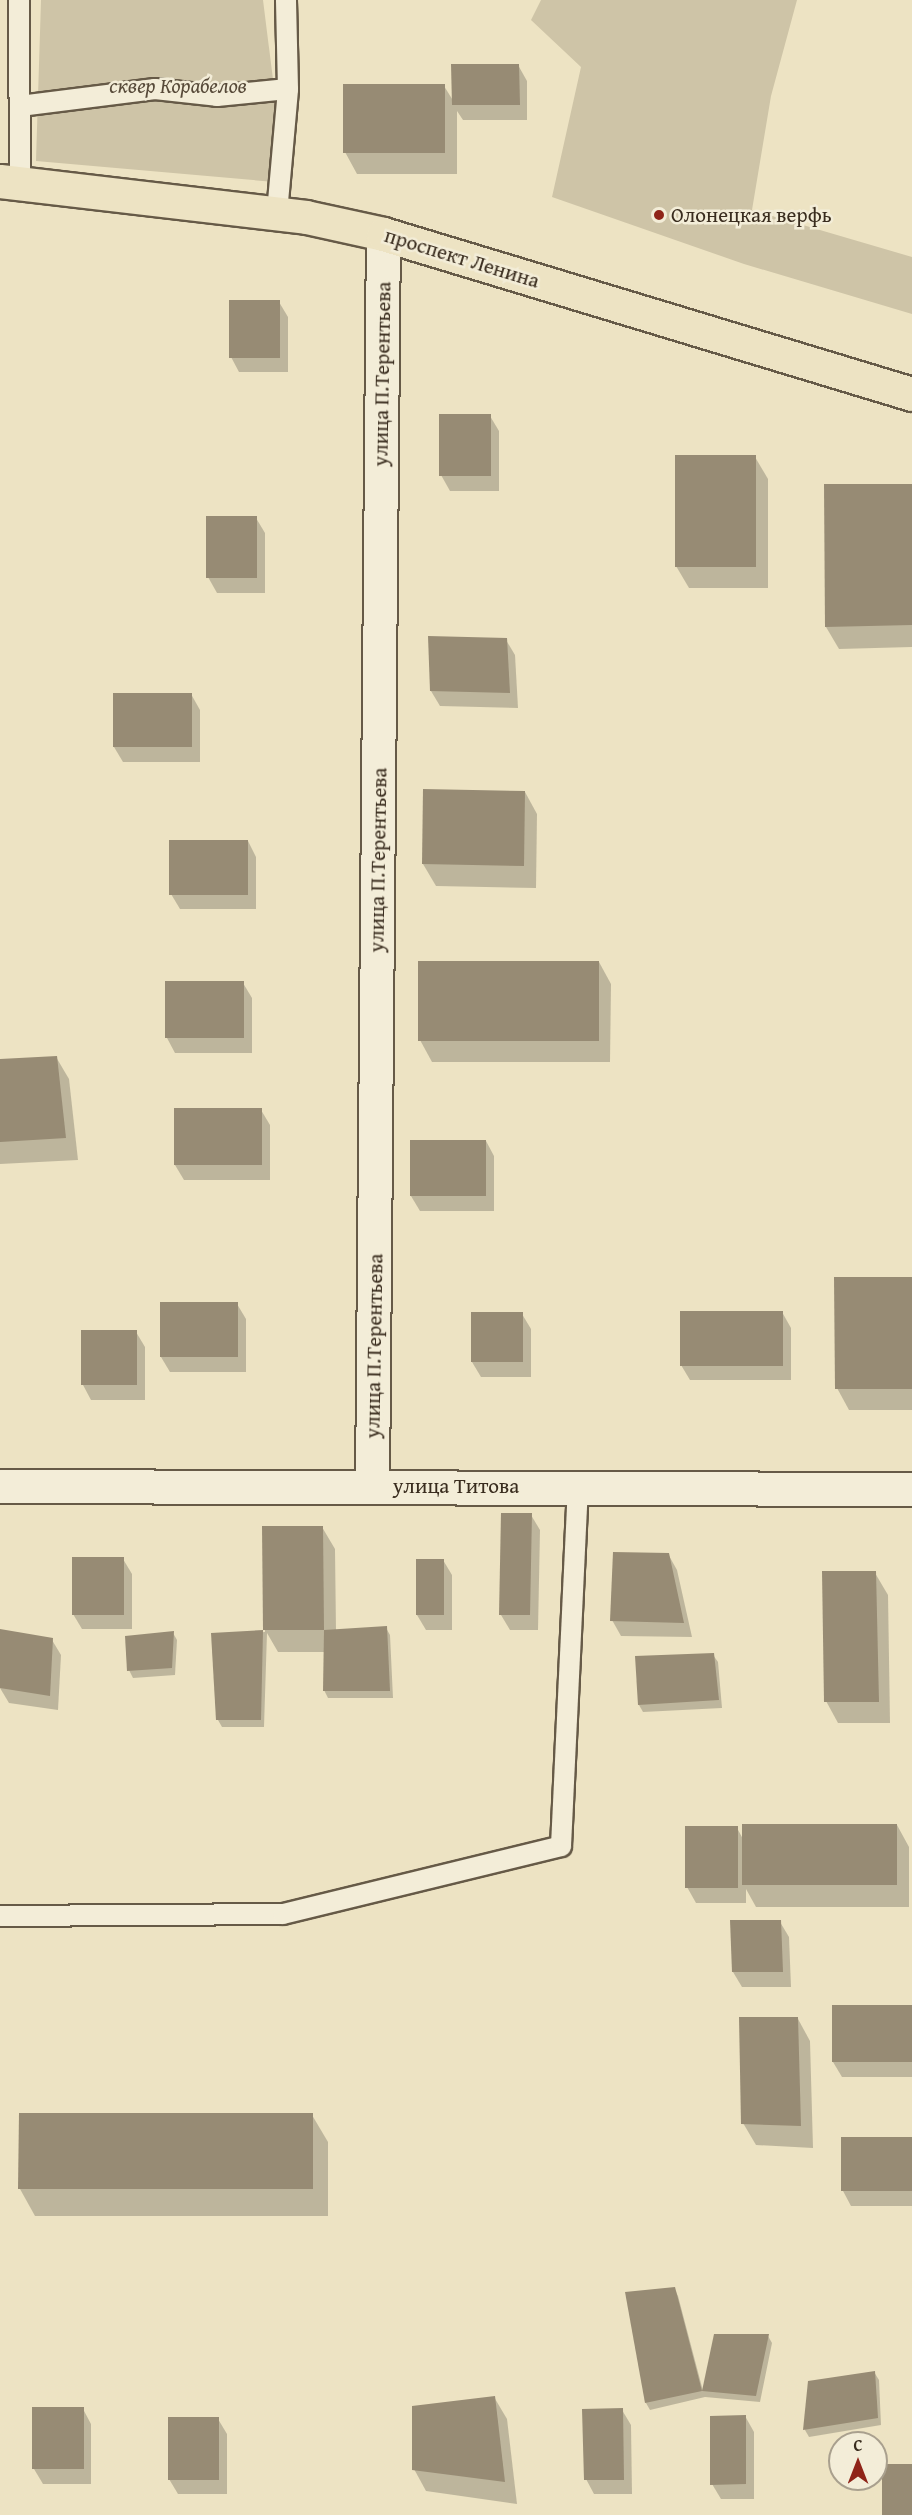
<!DOCTYPE html>
<html>
<head>
<meta charset="utf-8">
<style>
	body { margin:0 }
	#map { position:relative; width:912px; height:2515px; overflow:hidden; background:#ede3c3; font-family:"Gentium Book Plus",serif }
	div>[style] { position:absolute }
	.green>* { inset:0; background:#cec4a7 }
	.shadow>* { inset:0; background:#0003 }
	.building>* { inset:0; background:#978b74 }
	.roads { filter:drop-shadow(2px 0 #665a47) drop-shadow(-2px 0 #665a47) drop-shadow(0 2px #665a47) drop-shadow(0 -2px #665a47) }
	.lane>* { height:20px; margin:-10px; padding:0 10px; transform-origin:10px; border-radius:10px; background:#f3edd8 }
	.street>* { height:33px; margin:-16.5px; padding:0 16.5px; transform-origin:16.5px; border-radius:16.5px; background:#f3edd8 }
	.secondary>* { height:33px; margin:-16.5px; padding:0 16.5px; transform-origin:16.5px; border-radius:16.5px; background:#f3edd8 }
	.primary>* { height:33px; margin:-16.5px; padding:0 16.5px; transform-origin:16.5px; border-radius:16.5px; background:#ede3c3 }
	.dots>* { width:16px; height:16px; translate:-50% -50%; box-sizing:border-box; border:3px solid #f3edd8; border-radius:50% }
	span { translate:-50% -50%; white-space:nowrap; text-align:center; line-height:1.15; -webkit-text-stroke:5px #f3edd8; paint-order:stroke }
	.park-label { font-size:21px; color:#574a39; font-style:italic }
	.poi-label { font-size:21px; color:#392c1e }
	.left { translate:0 -50%; text-align:left }
	.street-label { font-size:21px; color:#392c1e }
	.north { position:absolute; left:828px; top:2431px; width:60px; height:60px; box-sizing:border-box; background:#f3edd8; border:2px solid #a9a08e; border-radius:50%; rotate:0deg; font-size:16px; font-weight:700; line-height:24px; text-align:center; color:#392c1e }
	.north::after { content:''; display:block; margin:auto; width:21px; height:27px; background:#8f2418; clip-path:polygon(50% 0,100% 100%,50% 72%,0 100%) }
</style>
</head>
<body>
<div id="map">
	<div class="green">
		<i style="clip-path:polygon(41px 0,263px 0,286px 183px,36px 161px)"></i>
		<i style="clip-path:polygon(541px 0,797px 0,771px 96px,752px 210px,912px 257px,912px 314px,744px 264px,552px 197px,581px 67px,531px 20px)"></i>
	</div>
	<div class="shadow">
		<i style="clip-path:polygon(518px 65px,527px 81px,527px 120px,463px 120px,457px 111px,457px 174px,357px 174px,345px 152px,444px 86px,454px 102px)"></i>
		<i style="clip-path:polygon(279px 302px,288px 317px,288px 372px,239px 372px,231px 357px)"></i>
		<i style="clip-path:polygon(490px 416px,499px 431px,499px 491px,450px 491px,441px 475px)"></i>
		<i style="clip-path:polygon(755px 457px,768px 479px,768px 588px,689px 588px,676px 566px)"></i>
		<i style="clip-path:polygon(912px 486px,912px 647px,839px 649px,826px 627px)"></i>
		<i style="clip-path:polygon(256px 518px,265px 533px,265px 593px,217px 593px,208px 577px)"></i>
		<i style="clip-path:polygon(506px 640px,515px 655px,518px 708px,440px 706px,431px 691px)"></i>
		<i style="clip-path:polygon(191px 694px,200px 710px,200px 762px,123px 762px,114px 747px)"></i>
		<i style="clip-path:polygon(525px 792px,537px 814px,536px 888px,436px 886px,423px 864px)"></i>
		<i style="clip-path:polygon(248px 841px,256px 857px,256px 909px,180px 909px,171px 894px)"></i>
		<i style="clip-path:polygon(599px 962px,611px 984px,610px 1062px,432px 1062px,420px 1040px)"></i>
		<i style="clip-path:polygon(243px 983px,252px 998px,252px 1053px,175px 1053px,167px 1038px)"></i>
		<i style="clip-path:polygon(56px 1057px,69px 1079px,78px 1160px,0 1164px,0 1061px)"></i>
		<i style="clip-path:polygon(261px 1110px,270px 1125px,270px 1180px,184px 1180px,175px 1165px)"></i>
		<i style="clip-path:polygon(486px 1141px,494px 1156px,494px 1211px,420px 1211px,411px 1196px)"></i>
		<i style="clip-path:polygon(912px 1279px,912px 1410px,849px 1410px,837px 1388px)"></i>
		<i style="clip-path:polygon(237px 1304px,246px 1319px,246px 1372px,170px 1372px,161px 1357px)"></i>
		<i style="clip-path:polygon(782px 1312px,791px 1328px,791px 1380px,690px 1380px,681px 1365px)"></i>
		<i style="clip-path:polygon(522px 1314px,531px 1329px,531px 1377px,481px 1377px,472px 1362px)"></i>
		<i style="clip-path:polygon(136px 1332px,145px 1347px,145px 1400px,91px 1400px,83px 1385px)"></i>
		<i style="clip-path:polygon(531px 1515px,540px 1530px,538px 1630px,510px 1630px,501px 1615px)"></i>
		<i style="clip-path:polygon(264px 1527px,322px 1527px,335px 1549px,336px 1631px,386px 1628px,390px 1635px,393px 1698px,328px 1698px,324px 1690px,325px 1652px,278px 1652px,267px 1633px,264px 1727px,222px 1727px,218px 1720px,213px 1635px,265px 1632px)"></i>
		<i style="clip-path:polygon(668px 1554px,677px 1570px,692px 1637px,621px 1636px,612px 1620px)"></i>
		<i style="clip-path:polygon(123px 1559px,132px 1574px,132px 1629px,82px 1629px,73px 1614px)"></i>
		<i style="clip-path:polygon(443px 1560px,452px 1575px,452px 1630px,426px 1630px,417px 1615px)"></i>
		<i style="clip-path:polygon(875px 1573px,888px 1595px,890px 1723px,838px 1723px,826px 1701px)"></i>
		<i style="clip-path:polygon(0 1631px,52px 1640px,61px 1655px,58px 1710px,9px 1703px,0 1688px)"></i>
		<i style="clip-path:polygon(173px 1633px,177px 1640px,175px 1675px,133px 1678px,129px 1670px)"></i>
		<i style="clip-path:polygon(713px 1655px,718px 1662px,722px 1708px,643px 1712px,639px 1705px,637px 1657px)"></i>
		<i style="clip-path:polygon(897px 1825px,909px 1847px,909px 1907px,756px 1907px,746px 1889px,746px 1903px,696px 1903px,687px 1887px,737px 1828px,743px 1839px)"></i>
		<i style="clip-path:polygon(731px 1922px,780px 1922px,789px 1937px,791px 1987px,742px 1987px,733px 1972px)"></i>
		<i style="clip-path:polygon(912px 2006px,912px 2077px,842px 2077px,833px 2062px)"></i>
		<i style="clip-path:polygon(798px 2019px,810px 2041px,813px 2148px,756px 2145px,743px 2123px)"></i>
		<i style="clip-path:polygon(312px 2115px,328px 2142px,328px 2216px,35px 2216px,20px 2189px)"></i>
		<i style="clip-path:polygon(843px 2138px,912px 2138px,912px 2206px,851px 2206px,843px 2191px)"></i>
		<i style="clip-path:polygon(674px 2288px,678px 2296px,703px 2391px,716px 2336px,768px 2336px,772px 2343px,760px 2402px,705px 2397px,650px 2410px,646px 2403px)"></i>
		<i style="clip-path:polygon(874px 2372px,879px 2380px,881px 2425px,809px 2437px,805px 2430px,810px 2382px)"></i>
		<i style="clip-path:polygon(494px 2397px,507px 2419px,517px 2504px,426px 2491px,414px 2469px)"></i>
		<i style="clip-path:polygon(83px 2409px,91px 2424px,91px 2484px,43px 2484px,34px 2469px)"></i>
		<i style="clip-path:polygon(622px 2410px,631px 2425px,632px 2494px,594px 2494px,586px 2479px)"></i>
		<i style="clip-path:polygon(745px 2416px,754px 2432px,754px 2499px,721px 2499px,712px 2484px)"></i>
		<i style="clip-path:polygon(218px 2419px,227px 2434px,227px 2494px,178px 2494px,169px 2479px)"></i>
	</div>
	<div class="building">
		<i style="clip-path:polygon(451px 64px,519px 64px,520px 105px,452px 105px)"></i>
		<i style="clip-path:polygon(343px 84px,445px 84px,445px 153px,343px 153px)"></i>
		<i style="clip-path:polygon(229px 300px,280px 300px,280px 358px,229px 358px)"></i>
		<i style="clip-path:polygon(439px 414px,491px 414px,491px 476px,439px 476px)"></i>
		<i style="clip-path:polygon(675px 455px,756px 455px,756px 567px,675px 567px)"></i>
		<i style="clip-path:polygon(824px 484px,912px 484px,912px 625px,825px 627px)"></i>
		<i style="clip-path:polygon(206px 516px,257px 516px,257px 578px,206px 578px)"></i>
		<i style="clip-path:polygon(428px 636px,507px 638px,510px 693px,430px 691px)"></i>
		<i style="clip-path:polygon(113px 693px,192px 693px,192px 747px,113px 747px)"></i>
		<i style="clip-path:polygon(423px 789px,525px 791px,524px 866px,422px 864px)"></i>
		<i style="clip-path:polygon(169px 840px,248px 840px,248px 895px,169px 895px)"></i>
		<i style="clip-path:polygon(418px 961px,599px 961px,599px 1041px,418px 1041px)"></i>
		<i style="clip-path:polygon(165px 981px,244px 981px,244px 1038px,165px 1038px)"></i>
		<i style="clip-path:polygon(57px 1056px,66px 1138px,0 1142px,0 1059px)"></i>
		<i style="clip-path:polygon(174px 1108px,262px 1108px,262px 1165px,174px 1165px)"></i>
		<i style="clip-path:polygon(410px 1140px,486px 1140px,486px 1196px,410px 1196px)"></i>
		<i style="clip-path:polygon(834px 1277px,912px 1277px,912px 1389px,835px 1389px)"></i>
		<i style="clip-path:polygon(160px 1302px,238px 1302px,238px 1357px,160px 1357px)"></i>
		<i style="clip-path:polygon(680px 1311px,783px 1311px,783px 1366px,680px 1366px)"></i>
		<i style="clip-path:polygon(471px 1312px,523px 1312px,523px 1362px,471px 1362px)"></i>
		<i style="clip-path:polygon(81px 1330px,137px 1330px,137px 1385px,81px 1385px)"></i>
		<i style="clip-path:polygon(501px 1513px,532px 1513px,530px 1615px,499px 1615px)"></i>
		<i style="clip-path:polygon(262px 1526px,323px 1526px,324px 1630px,263px 1630px)"></i>
		<i style="clip-path:polygon(613px 1552px,669px 1553px,684px 1623px,610px 1621px)"></i>
		<i style="clip-path:polygon(72px 1557px,124px 1557px,124px 1615px,72px 1615px)"></i>
		<i style="clip-path:polygon(416px 1559px,444px 1559px,444px 1615px,416px 1615px)"></i>
		<i style="clip-path:polygon(822px 1571px,876px 1571px,879px 1702px,824px 1702px)"></i>
		<i style="clip-path:polygon(387px 1626px,390px 1691px,323px 1691px,324px 1630px)"></i>
		<i style="clip-path:polygon(0 1629px,53px 1638px,50px 1696px,0 1688px)"></i>
		<i style="clip-path:polygon(263px 1630px,261px 1720px,216px 1720px,211px 1633px)"></i>
		<i style="clip-path:polygon(174px 1631px,172px 1668px,127px 1671px,125px 1636px)"></i>
		<i style="clip-path:polygon(714px 1653px,719px 1700px,638px 1705px,635px 1656px)"></i>
		<i style="clip-path:polygon(742px 1824px,897px 1824px,897px 1885px,742px 1885px)"></i>
		<i style="clip-path:polygon(685px 1826px,738px 1826px,738px 1888px,685px 1888px)"></i>
		<i style="clip-path:polygon(730px 1920px,781px 1920px,783px 1972px,732px 1972px)"></i>
		<i style="clip-path:polygon(832px 2005px,912px 2005px,912px 2062px,832px 2062px)"></i>
		<i style="clip-path:polygon(739px 2017px,798px 2017px,801px 2126px,741px 2124px)"></i>
		<i style="clip-path:polygon(19px 2113px,313px 2113px,313px 2189px,18px 2189px)"></i>
		<i style="clip-path:polygon(841px 2137px,912px 2137px,912px 2191px,841px 2191px)"></i>
		<i style="clip-path:polygon(675px 2287px,702px 2391px,645px 2403px,625px 2292px)"></i>
		<i style="clip-path:polygon(714px 2334px,769px 2334px,756px 2396px,702px 2391px)"></i>
		<i style="clip-path:polygon(875px 2371px,878px 2418px,803px 2430px,808px 2381px)"></i>
		<i style="clip-path:polygon(495px 2396px,505px 2482px,412px 2470px,412px 2406px)"></i>
		<i style="clip-path:polygon(32px 2407px,84px 2407px,84px 2469px,32px 2469px)"></i>
		<i style="clip-path:polygon(623px 2408px,624px 2480px,584px 2480px,582px 2409px)"></i>
		<i style="clip-path:polygon(746px 2415px,746px 2484px,710px 2485px,710px 2416px)"></i>
		<i style="clip-path:polygon(168px 2417px,219px 2417px,219px 2480px,168px 2480px)"></i>
		<i style="clip-path:polygon(882px 2464px,912px 2464px,912px 2515px,882px 2515px)"></i>
	</div>
	<div class="roads">
		<div class="lane">
			<i style="left:19px;top:0;width:182px;rotate:89.7deg"></i>
			<i style="left:20px;top:106px;width:136px;rotate:-7.2deg"></i>
			<i style="left:155px;top:89px;width:62px;rotate:6.4deg"></i>
			<i style="left:217px;top:96px;width:71px;rotate:-5.6deg"></i>
			<i style="left:277px;top:213px;width:124px;rotate:-84.9deg"></i>
			<i style="left:288px;top:89px;width:89px;rotate:-91.3deg"></i>
			<i style="left:0;top:1916px;width:283px;rotate:-0.4deg"></i>
			<i style="left:283px;top:1914px;width:286px;rotate:-13.7deg"></i>
			<i style="left:561px;top:1846px;width:359px;rotate:-87.3deg"></i>
		</div>
		<div class="street">
			<i style="left:372px;top:1486px;width:1252px;rotate:-89.5deg"></i>
		</div>
		<div class="secondary">
			<i style="left:0;top:1486px;width:912px;rotate:0.19deg"></i>
		</div>
		<div class="primary">
			<i style="left:0;top:181px;width:308px;rotate:6.7deg"></i>
			<i style="left:306px;top:217px;width:79px;rotate:12.4deg"></i>
			<i style="left:383px;top:234px;width:553px;rotate:16.83deg"></i>
		</div>
	</div>
	<div class="dots">
		<i style="left:659px;top:215px;background:#8f2418"></i>
	</div>
	<div class="park-label">
		<span style="left:178px;top:86px">сквер Корабелов</span>
	</div>
	<div class="poi-label">
		<span class="left" style="left:671px;top:215px">Олонецкая верфь</span>
	</div>
	<div class="street-label">
		<span style="left:462px;top:258px;rotate:17deg">проспект Ленина</span>
		<span style="left:382px;top:374px;rotate:-89deg">улица П.Терентьева</span>
		<span style="left:378px;top:860px;rotate:-89deg">улица П.Терентьева</span>
		<span style="left:374px;top:1346px;rotate:-89deg">улица П.Терентьева</span>
		<span style="left:456px;top:1486px">улица Титова</span>
	</div>
	<div class="north">С</div>
</div>
</body>
</html>
